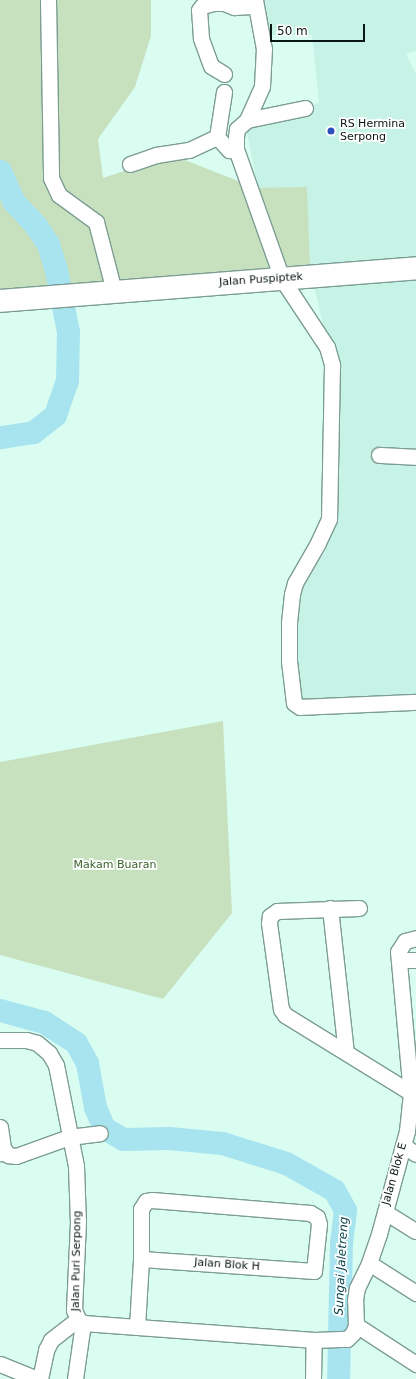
<!DOCTYPE html>
<html>
<head>
<meta charset="utf-8">
<style>
	body { margin:0 }
	#map { position:relative; width:416px; height:1379px; overflow:hidden; background:#dafdf2; font-family:"DejaVu Sans",sans-serif }
	div>[style] { position:absolute }
	.built>* { inset:0; background:#c7f2e6 }
	.green>* { inset:0; background:#c7e1bf }
	.river>* { height:23px; margin:-11.5px; padding:0 11.5px; transform-origin:11.5px; border-radius:11.5px; background:#a7e4f0 }
	.roads { filter:drop-shadow(1px 0 #7c9d93) drop-shadow(-1px 0 #7c9d93) drop-shadow(0 1px #7c9d93) drop-shadow(0 -1px #7c9d93) }
	.minor>* { height:15px; margin:-7.5px; padding:0 7.5px; transform-origin:7.5px; border-radius:7.5px; background:#fff }
	.primary>* { height:22px; margin:-11px; padding:0 11px; transform-origin:11px; border-radius:11px; background:#fff }
	.dots>* { width:11px; height:11px; translate:-50% -50%; box-sizing:border-box; border:2px solid #fff; border-radius:50% }
	span { translate:-50% -50%; white-space:nowrap; text-align:center; line-height:1.15; -webkit-text-stroke:3.5px #fff; paint-order:stroke }
	.poi-label { font-size:11px; color:#0a1613 }
	.left { translate:0 -50%; text-align:left }
	.street-label { font-size:11px; color:#0a1613 }
	.park-label { font-size:11px; color:#3a622c }
	.water-label { font-size:12px; color:#074049; font-style:italic }
	.scale { position:absolute; left:270px; top:24px; width:95px; height:18px; box-sizing:border-box; border:2px solid #0a1613; border-top:0; padding-left:5px; font-size:12px; line-height:14px; white-space:nowrap; color:#0a1613; -webkit-text-stroke:3px #fff; paint-order:stroke }
</style>
</head>
<body>
<div id="map">
	<div class="built">
		<i style="clip-path:polygon(259px 0,416px 0,416px 51px,406px 54px,416px 74px,416px 697px,287px 704px,299px 571px,325px 553px,333px 520px,336px 382px,310px 268px,258px 189px,246px 128px,297px 116px,319px 102px,312px 35px,260px 35px)"></i>
	</div>
	<div class="green">
		<i style="clip-path:polygon(0 0,151px 0,151px 36px,135px 87px,98px 139px,103px 178px,172px 155px,256px 188px,307px 187px,310px 268px,0 293px)"></i>
		<i style="clip-path:polygon(223px 721px,232px 913px,163px 999px,0 955px,0 762px)"></i>
	</div>
	<div class="river">
		<i style="left:0;top:171px;width:34px;rotate:66deg"></i>
		<i style="left:14px;top:202px;width:33px;rotate:47deg"></i>
		<i style="left:36px;top:226px;width:22px;rotate:56deg"></i>
		<i style="left:48px;top:244px;width:27px;rotate:73deg"></i>
		<i style="left:56px;top:270px;width:63px;rotate:79deg"></i>
		<i style="left:68px;top:332px;width:48px;rotate:91.2deg"></i>
		<i style="left:67px;top:380px;width:37px;rotate:109deg"></i>
		<i style="left:55px;top:415px;width:28px;rotate:142deg"></i>
		<i style="left:33px;top:432px;width:33px;rotate:171deg"></i>
		<i style="left:0;top:1010px;width:46px;rotate:15.3deg"></i>
		<i style="left:44px;top:1022px;width:38px;rotate:33deg"></i>
		<i style="left:76px;top:1043px;width:23px;rotate:61deg"></i>
		<i style="left:87px;top:1063px;width:45px;rotate:79.7deg"></i>
		<i style="left:95px;top:1107px;width:23px;rotate:67deg"></i>
		<i style="left:104px;top:1128px;width:22px;rotate:30deg"></i>
		<i style="left:123px;top:1139px;width:46px;rotate:-1.2deg"></i>
		<i style="left:169px;top:1138px;width:53px;rotate:5.4deg"></i>
		<i style="left:222px;top:1143px;width:67px;rotate:17.4deg"></i>
		<i style="left:286px;top:1163px;width:55px;rotate:29.4deg"></i>
		<i style="left:334px;top:1190px;width:23px;rotate:61deg"></i>
		<i style="left:345px;top:1210px;width:31px;rotate:97deg"></i>
		<i style="left:341px;top:1241px;width:138px;rotate:91.2deg"></i>
	</div>
	<div class="roads">
		<div class="minor">
			<i style="left:48px;top:0;width:178px;rotate:89deg"></i>
			<i style="left:51px;top:178px;width:19px;rotate:65deg"></i>
			<i style="left:59px;top:195px;width:46px;rotate:36.1deg"></i>
			<i style="left:96px;top:222px;width:71px;rotate:75.4deg"></i>
			<i style="left:224px;top:74px;width:15px;rotate:-148deg"></i>
			<i style="left:211px;top:66px;width:30px;rotate:-110deg"></i>
			<i style="left:201px;top:38px;width:28px;rotate:-94deg"></i>
			<i style="left:199px;top:10px;width:5px;rotate:-53deg"></i>
			<i style="left:202px;top:6px;width:12px;rotate:-14deg"></i>
			<i style="left:214px;top:3px;width:10px"></i>
			<i style="left:224px;top:3px;width:11px;rotate:22deg"></i>
			<i style="left:234px;top:7px;width:17px;rotate:-3deg"></i>
			<i style="left:251px;top:6px;width:5px;rotate:-37deg"></i>
			<i style="left:224px;top:92px;width:46px;rotate:98.8deg"></i>
			<i style="left:217px;top:137px;width:18px;rotate:47deg"></i>
			<i style="left:229px;top:150px;width:7px;rotate:-8deg"></i>
			<i style="left:305px;top:108px;width:59px;rotate:168.3deg"></i>
			<i style="left:247px;top:120px;width:13px;rotate:138deg"></i>
			<i style="left:237px;top:129px;width:8px;rotate:97deg"></i>
			<i style="left:236px;top:137px;width:12px;rotate:90deg"></i>
			<i style="left:236px;top:149px;width:138px;rotate:70.5deg"></i>
			<i style="left:282px;top:279px;width:82px;rotate:56.5deg"></i>
			<i style="left:327px;top:347px;width:19px;rotate:74deg"></i>
			<i style="left:332px;top:365px;width:154px;rotate:91.1deg"></i>
			<i style="left:329px;top:519px;width:26px;rotate:115deg"></i>
			<i style="left:318px;top:543px;width:46px;rotate:119.9deg"></i>
			<i style="left:295px;top:583px;width:11px;rotate:105deg"></i>
			<i style="left:292px;top:594px;width:30px;rotate:96deg"></i>
			<i style="left:289px;top:624px;width:37px;rotate:90deg"></i>
			<i style="left:289px;top:661px;width:42px;rotate:83.2deg"></i>
			<i style="left:294px;top:703px;width:7px;rotate:34deg"></i>
			<i style="left:300px;top:707px;width:116px;rotate:-2.5deg"></i>
			<i style="left:247px;top:120px;width:37px;rotate:-66deg"></i>
			<i style="left:262px;top:86px;width:37px;rotate:-87deg"></i>
			<i style="left:264px;top:49px;width:50px;rotate:-100.4deg"></i>
			<i style="left:130px;top:164px;width:28px;rotate:-19deg"></i>
			<i style="left:156px;top:155px;width:33px;rotate:-9deg"></i>
			<i style="left:189px;top:150px;width:31px;rotate:-25deg"></i>
			<i style="left:379px;top:455px;width:37px;rotate:3deg"></i>
			<i style="left:330px;top:908px;width:145px;rotate:83.7deg"></i>
			<i style="left:359px;top:908px;width:82px;rotate:177.9deg"></i>
			<i style="left:277px;top:911px;width:9px;rotate:144deg"></i>
			<i style="left:270px;top:916px;width:7px;rotate:98deg"></i>
			<i style="left:269px;top:923px;width:87px;rotate:82.1deg"></i>
			<i style="left:281px;top:1009px;width:7px;rotate:56deg"></i>
			<i style="left:285px;top:1015px;width:154px;rotate:31.7deg"></i>
			<i style="left:401px;top:960px;width:15px"></i>
			<i style="left:0;top:1040px;width:26px"></i>
			<i style="left:26px;top:1040px;width:11px;rotate:15deg"></i>
			<i style="left:37px;top:1043px;width:16px;rotate:40deg"></i>
			<i style="left:49px;top:1053px;width:14px;rotate:60deg"></i>
			<i style="left:56px;top:1065px;width:103px;rotate:78.8deg"></i>
			<i style="left:76px;top:1166px;width:56px;rotate:88deg"></i>
			<i style="left:78px;top:1222px;width:88px;rotate:92.6deg"></i>
			<i style="left:74px;top:1310px;width:10px;rotate:66deg"></i>
			<i style="left:78px;top:1319px;width:6px;rotate:39deg"></i>
			<i style="left:83px;top:1323px;width:232px;rotate:4.2deg"></i>
			<i style="left:314px;top:1340px;width:33px;rotate:-2deg"></i>
			<i style="left:347px;top:1339px;width:8px;rotate:-45deg"></i>
			<i style="left:353px;top:1333px;width:9px;rotate:-69deg"></i>
			<i style="left:356px;top:1325px;width:25px;rotate:-92deg"></i>
			<i style="left:355px;top:1300px;width:12px;rotate:-81deg"></i>
			<i style="left:357px;top:1288px;width:28px;rotate:-64deg"></i>
			<i style="left:369px;top:1263px;width:31px;rotate:-71deg"></i>
			<i style="left:379px;top:1234px;width:107px;rotate:-74.8deg"></i>
			<i style="left:407px;top:1131px;width:37px;rotate:-84deg"></i>
			<i style="left:411px;top:1094px;width:143px;rotate:-95.2deg"></i>
			<i style="left:398px;top:952px;width:13px;rotate:-58deg"></i>
			<i style="left:405px;top:941px;width:11px;rotate:-15deg"></i>
			<i style="left:0;top:1127px;width:21px;rotate:82deg"></i>
			<i style="left:3px;top:1148px;width:6px;rotate:121deg"></i>
			<i style="left:404px;top:1146px;width:14px;rotate:34deg"></i>
			<i style="left:3px;top:1148px;width:9px;rotate:54deg"></i>
			<i style="left:8px;top:1155px;width:8px;rotate:7deg"></i>
			<i style="left:16px;top:1156px;width:56px;rotate:-19.7deg"></i>
			<i style="left:69px;top:1137px;width:31px;rotate:-7deg"></i>
			<i style="left:385px;top:1212px;width:36px;rotate:32deg"></i>
			<i style="left:369px;top:1263px;width:56px;rotate:32.6deg"></i>
			<i style="left:356px;top:1325px;width:72px;rotate:33deg"></i>
			<i style="left:137px;top:1327px;width:68px;rotate:-86.6deg"></i>
			<i style="left:141px;top:1259px;width:50px;rotate:-90deg"></i>
			<i style="left:141px;top:1209px;width:9px;rotate:-58deg"></i>
			<i style="left:146px;top:1201px;width:6px;rotate:-9deg"></i>
			<i style="left:152px;top:1200px;width:159px;rotate:4.7deg"></i>
			<i style="left:310px;top:1213px;width:8px;rotate:30deg"></i>
			<i style="left:317px;top:1217px;width:7px;rotate:74deg"></i>
			<i style="left:319px;top:1224px;width:47px;rotate:96.1deg"></i>
			<i style="left:314px;top:1271px;width:173px;rotate:-176deg"></i>
			<i style="left:0;top:1364px;width:40px;rotate:22deg"></i>
			<i style="left:40px;top:1379px;width:30px;rotate:-78deg"></i>
			<i style="left:46px;top:1350px;width:11px;rotate:-63deg"></i>
			<i style="left:51px;top:1340px;width:34px;rotate:-38deg"></i>
			<i style="left:75px;top:1379px;width:57px;rotate:-81.9deg"></i>
			<i style="left:313px;top:1379px;width:39px;rotate:-89deg"></i>
		</div>
		<div class="primary">
			<i style="left:0;top:301px;width:417px;rotate:-4.5deg"></i>
		</div>
	</div>
	<div class="dots">
		<i style="left:331px;top:131px;background:#2d4ebe"></i>
	</div>
	<div class="poi-label">
		<span class="left" style="left:340px;top:131px">RS Hermina<br>Serpong</span>
	</div>
	<div class="street-label">
		<span style="left:261px;top:280px;rotate:-4deg">Jalan Puspiptek</span>
		<span style="left:395px;top:1174px;rotate:-74deg">Jalan Blok E</span>
		<span style="left:77px;top:1261px;rotate:-89deg">Jalan Puri Serpong</span>
		<span style="left:227px;top:1265px;rotate:4deg">Jalan Blok H</span>
	</div>
	<div class="park-label">
		<span style="left:115px;top:865px">Makam Buaran</span>
	</div>
	<div class="water-label">
		<span style="left:342px;top:1266px;rotate:-87deg">Sungai Jaletreng</span>
	</div>
	<div class="scale">50 m</div>
</div>
</body>
</html>
